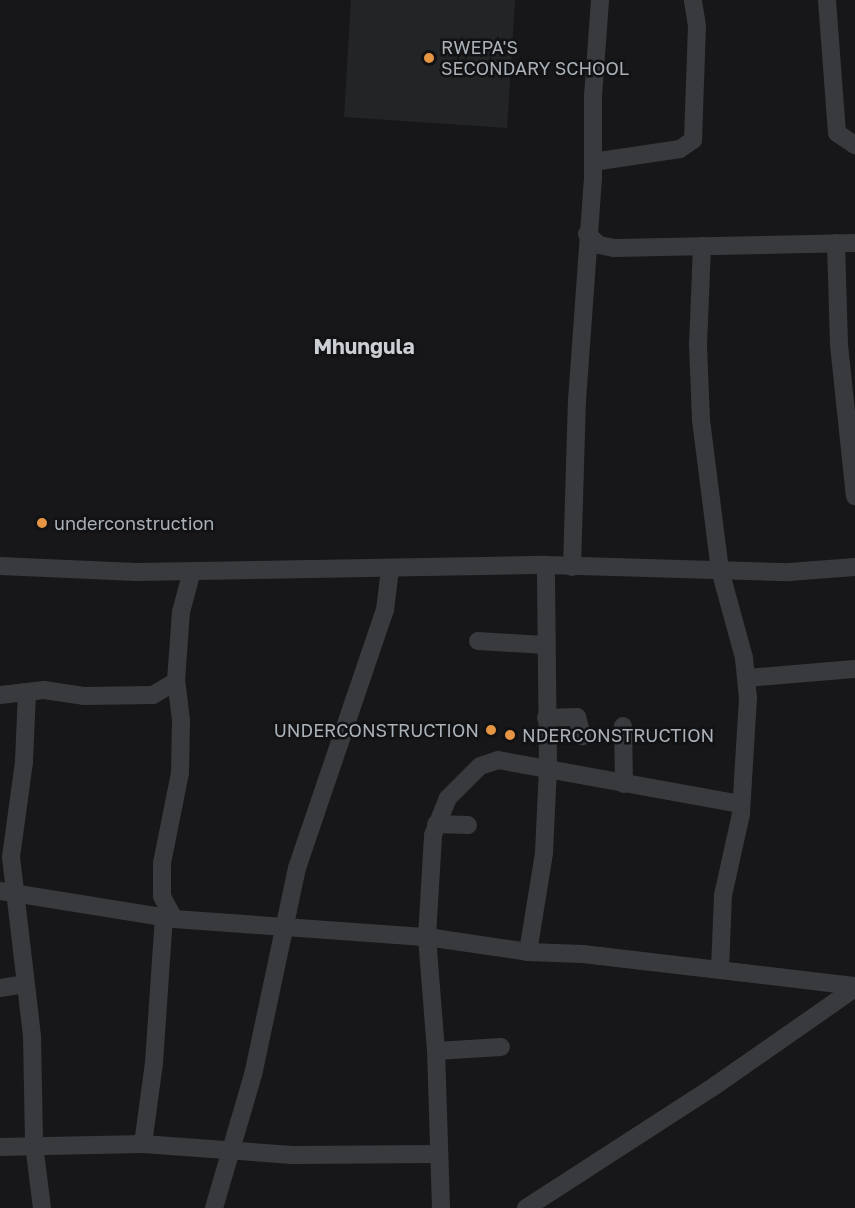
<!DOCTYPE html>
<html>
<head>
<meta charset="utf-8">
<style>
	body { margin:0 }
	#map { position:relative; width:855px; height:1208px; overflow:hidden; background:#171719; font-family:"Golos Text",sans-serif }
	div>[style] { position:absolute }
	.built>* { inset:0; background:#232426 }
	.minor>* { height:18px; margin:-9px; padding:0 9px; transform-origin:9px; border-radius:9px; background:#383a3e }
	.dots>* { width:16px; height:16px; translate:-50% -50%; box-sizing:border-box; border:3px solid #121214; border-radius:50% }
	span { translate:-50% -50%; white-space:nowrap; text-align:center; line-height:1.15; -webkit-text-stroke:5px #121214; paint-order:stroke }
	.poi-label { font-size:18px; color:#aab1b8 }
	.left { translate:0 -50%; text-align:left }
	.right { translate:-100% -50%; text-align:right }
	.quarter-label { font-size:21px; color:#cbcfd4; font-weight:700 }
</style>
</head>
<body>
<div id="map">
	<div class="built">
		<i style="clip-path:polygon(351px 0,515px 0,507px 128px,344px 117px)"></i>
	</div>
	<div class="minor">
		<i style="left:827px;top:0;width:133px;rotate:85.7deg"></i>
		<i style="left:837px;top:133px;width:22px;rotate:34deg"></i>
		<i style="left:593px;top:162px;width:88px;rotate:-8.5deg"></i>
		<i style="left:680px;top:149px;width:16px;rotate:-35deg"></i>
		<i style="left:693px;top:140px;width:114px;rotate:-88deg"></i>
		<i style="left:697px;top:26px;width:26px;rotate:-99deg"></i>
		<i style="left:587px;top:234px;width:16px;rotate:43deg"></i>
		<i style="left:599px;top:245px;width:16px;rotate:11deg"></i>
		<i style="left:615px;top:248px;width:240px;rotate:-1.2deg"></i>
		<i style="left:836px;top:243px;width:102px;rotate:88.3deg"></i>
		<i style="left:839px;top:345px;width:152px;rotate:84deg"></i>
		<i style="left:702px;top:246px;width:99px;rotate:92.3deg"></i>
		<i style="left:698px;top:345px;width:75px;rotate:87.7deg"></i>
		<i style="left:701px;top:420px;width:151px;rotate:82.8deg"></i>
		<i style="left:720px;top:570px;width:91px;rotate:74.7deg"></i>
		<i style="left:744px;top:658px;width:40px;rotate:84.3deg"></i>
		<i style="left:748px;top:698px;width:116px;rotate:93.5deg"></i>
		<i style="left:741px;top:814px;width:83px;rotate:102.5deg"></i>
		<i style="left:723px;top:895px;width:75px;rotate:92.3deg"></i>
		<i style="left:0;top:566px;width:136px;rotate:2.5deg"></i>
		<i style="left:136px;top:572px;width:410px;rotate:-1deg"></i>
		<i style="left:546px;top:565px;width:243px;rotate:1.7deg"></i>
		<i style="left:789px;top:572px;width:66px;rotate:-4.3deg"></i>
		<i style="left:572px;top:567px;width:166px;rotate:-88.3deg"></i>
		<i style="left:577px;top:401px;width:224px;rotate:-85.9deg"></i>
		<i style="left:593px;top:178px;width:82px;rotate:-90deg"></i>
		<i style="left:593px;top:96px;width:96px;rotate:-85.8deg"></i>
		<i style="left:478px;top:641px;width:67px;rotate:3.4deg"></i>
		<i style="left:747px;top:678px;width:108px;rotate:-4.8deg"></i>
		<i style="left:27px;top:692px;width:70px;rotate:92.5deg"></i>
		<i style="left:24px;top:762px;width:96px;rotate:97.8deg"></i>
		<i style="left:11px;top:857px;width:180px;rotate:83.3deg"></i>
		<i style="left:32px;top:1036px;width:108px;rotate:88.9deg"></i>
		<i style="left:34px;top:1144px;width:64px;rotate:82.9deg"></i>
		<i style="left:0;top:695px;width:44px;rotate:-6.5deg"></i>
		<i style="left:44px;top:690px;width:40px;rotate:8.5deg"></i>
		<i style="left:84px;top:696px;width:69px;rotate:-0.8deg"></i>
		<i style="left:153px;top:695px;width:27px;rotate:-31deg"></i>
		<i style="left:546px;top:718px;width:31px;rotate:-2deg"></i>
		<i style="left:577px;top:717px;width:20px;rotate:75deg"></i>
		<i style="left:623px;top:726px;width:58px;rotate:89deg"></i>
		<i style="left:436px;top:824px;width:32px;rotate:2deg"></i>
		<i style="left:0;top:891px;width:176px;rotate:9.1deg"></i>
		<i style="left:174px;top:919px;width:254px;rotate:4.1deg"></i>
		<i style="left:427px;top:937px;width:102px;rotate:8.4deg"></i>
		<i style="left:528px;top:952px;width:55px;rotate:2.1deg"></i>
		<i style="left:583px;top:954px;width:274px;rotate:6.7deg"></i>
		<i style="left:174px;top:919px;width:26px;rotate:-118deg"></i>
		<i style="left:162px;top:896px;width:33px;rotate:-90deg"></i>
		<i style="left:162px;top:863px;width:92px;rotate:-78.7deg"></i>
		<i style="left:180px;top:773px;width:53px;rotate:-88.9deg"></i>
		<i style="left:181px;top:720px;width:39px;rotate:-97deg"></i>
		<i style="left:176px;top:681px;width:69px;rotate:-85.9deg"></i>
		<i style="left:181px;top:612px;width:42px;rotate:-75deg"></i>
		<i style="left:528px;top:952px;width:100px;rotate:-80.8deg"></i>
		<i style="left:544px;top:853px;width:86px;rotate:-87.3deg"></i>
		<i style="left:548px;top:767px;width:202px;rotate:-90.6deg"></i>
		<i style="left:0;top:988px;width:26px;rotate:-9deg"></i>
		<i style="left:436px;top:1051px;width:65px;rotate:-3.5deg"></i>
		<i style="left:143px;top:1144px;width:82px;rotate:-82.3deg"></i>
		<i style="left:154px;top:1063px;width:145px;rotate:-86.1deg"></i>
		<i style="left:0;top:1147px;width:143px;rotate:-1.2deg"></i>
		<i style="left:143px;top:1144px;width:150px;rotate:4.2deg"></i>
		<i style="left:293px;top:1155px;width:143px;rotate:-0.4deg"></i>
		<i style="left:214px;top:1208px;width:139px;rotate:-73.7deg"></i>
		<i style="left:253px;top:1075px;width:212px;rotate:-78deg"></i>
		<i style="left:297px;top:868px;width:273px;rotate:-71.2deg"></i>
		<i style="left:385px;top:610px;width:39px;rotate:-83deg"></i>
		<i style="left:441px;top:1208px;width:157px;rotate:-91.8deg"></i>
		<i style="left:436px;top:1051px;width:114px;rotate:-94.5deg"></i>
		<i style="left:427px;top:937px;width:102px;rotate:-86.6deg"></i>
		<i style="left:433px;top:835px;width:40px;rotate:-68deg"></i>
		<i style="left:448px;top:798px;width:45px;rotate:-45deg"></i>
		<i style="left:480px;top:766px;width:19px;rotate:-18deg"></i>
		<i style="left:498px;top:760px;width:247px;rotate:10.3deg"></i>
		<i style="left:526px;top:1208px;width:226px;rotate:-32.9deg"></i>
		<i style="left:716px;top:1085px;width:169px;rotate:-34.9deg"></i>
	</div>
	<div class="dots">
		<i style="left:429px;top:58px;background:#e69642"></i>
		<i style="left:42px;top:523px;background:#e69642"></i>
		<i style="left:491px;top:730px;background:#e69642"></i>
		<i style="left:510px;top:735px;background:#e69642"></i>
	</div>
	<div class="poi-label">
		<span class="left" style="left:441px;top:58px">RWEPA'S<br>SECONDARY SCHOOL</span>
		<span class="left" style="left:54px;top:523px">underconstruction</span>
		<span class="right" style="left:479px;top:730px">UNDERCONSTRUCTION</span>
		<span class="left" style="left:522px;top:735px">NDERCONSTRUCTION</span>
	</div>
	<div class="quarter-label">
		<span style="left:364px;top:346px">Mhungula</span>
	</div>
</div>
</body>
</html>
